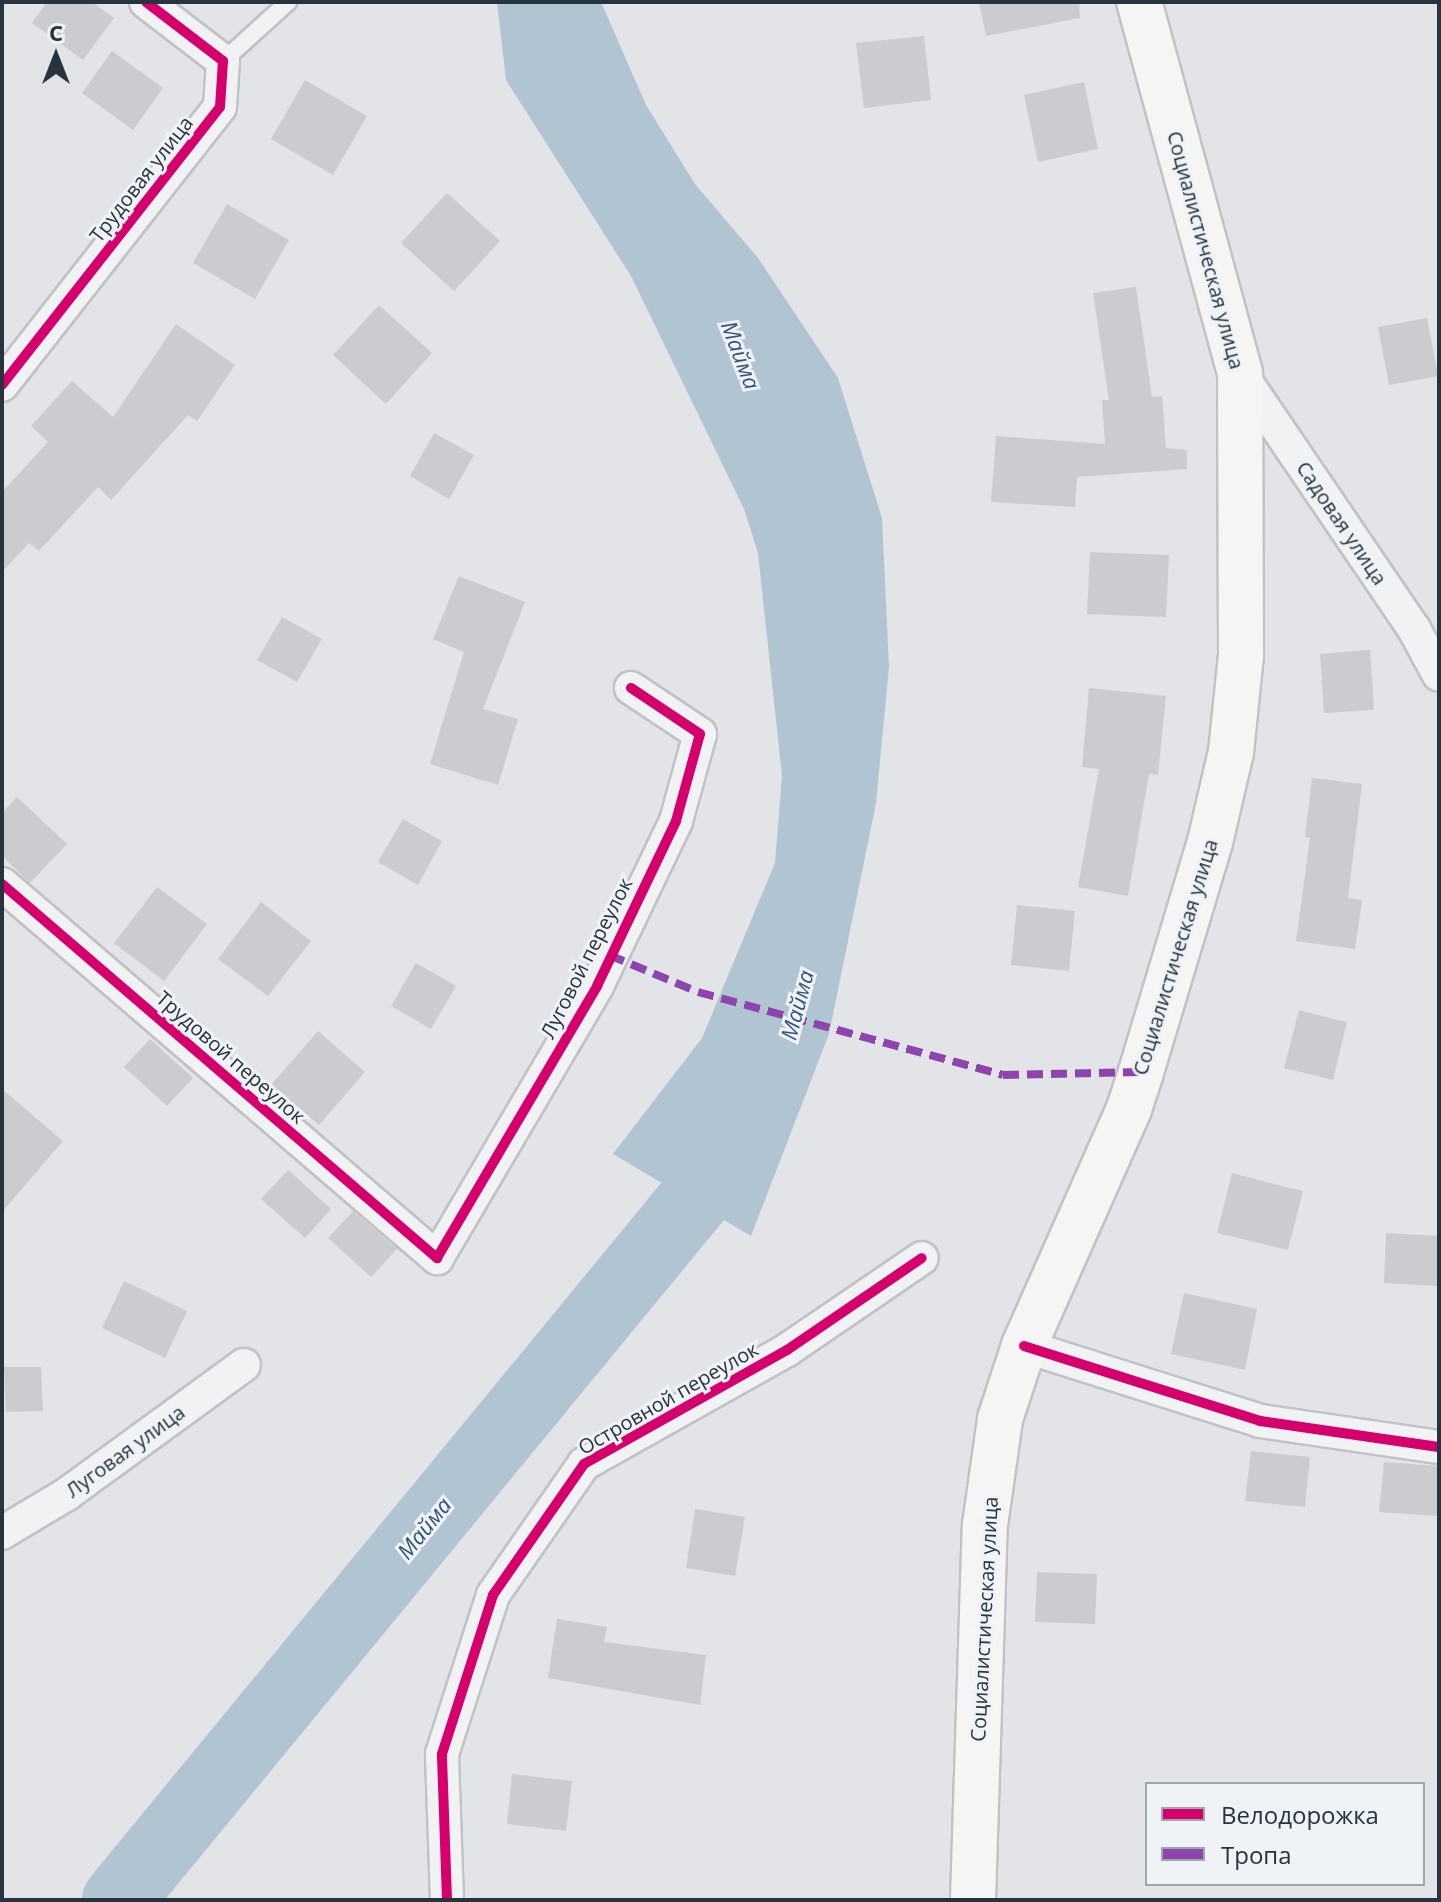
<!DOCTYPE html>
<html>
<head>
<meta charset="utf-8">
<style>
	body { margin:0 }
	#map { position:relative; width:1441px; height:1902px; overflow:hidden; background:#e2e4e7; font-family:"Open Sans",sans-serif }
	div>[style] { position:absolute }
	.water>* { inset:0; background:#b0c4d2 }
	.river>* { height:72px; margin:-36px; padding:0 36px; transform-origin:36px; border-radius:36px; background:#b0c4d2 }
	.building>* { inset:0; background:#cacccf }
	.roads { filter:drop-shadow(2px 0 #c0c2c5) drop-shadow(-2px 0 #c0c2c5) drop-shadow(0 2px #c0c2c5) drop-shadow(0 -2px #c0c2c5) }
	.lane>* { height:16px; margin:-8px; padding:0 8px; transform-origin:8px; border-radius:8px; background:#f1f2f3 }
	.street>* { height:32px; margin:-16px; padding:0 16px; transform-origin:16px; border-radius:16px; background:#f1f2f3 }
	.primary>* { height:44px; margin:-22px; padding:0 22px; transform-origin:22px; border-radius:22px; background:#f5f5f6 }
	.quiet>* { height:8px; margin-top:-4px; transform-origin:0; background:repeating-linear-gradient(90deg,#8e44ad 0 16px,transparent 0 24px) }
	.cycleway>* { height:10px; margin:-5px; padding:0 5px; transform-origin:5px; border-radius:5px; background:#d6006c }
	span { translate:-50% -50%; white-space:nowrap; text-align:center; line-height:1.15; -webkit-text-stroke:6px #eff3f6; paint-order:stroke }
	.street-label { font-size:20px; color:#283340 }
	.water-label { font-size:22px; color:#325674; font-style:italic }
	.frame { position:absolute; inset:0; border:4px solid #283340; pointer-events:none }
	.legend { position:absolute; left:1145px; top:1782px; width:280px; height:104px; box-sizing:border-box; background:#eff3f6; border:2px solid #9fa6ad; margin:0; padding:10px 14px; list-style:none; font-size:24px; color:#283340 }
	.legend li { display:flex; align-items:center; gap:16px; height:40px }
	.legend b { width:40px; border:2px solid #9fa6ad }
	.north { position:absolute; left:16px; top:16px; width:80px; height:80px; -webkit-text-stroke:6px #eff3f6; paint-order:stroke; rotate:0deg; font-size:22px; font-weight:700; line-height:32px; text-align:center; color:#283340 }
	.north::after { content:''; display:block; margin:auto; width:28px; height:36px; background:#283340; clip-path:polygon(50% 0,100% 100%,50% 72%,0 100%) }
</style>
</head>
<body>
<div id="map">
	<div class="water">
		<i style="clip-path:polygon(497px 2px,601px 2px,646px 105px,695px 184px,758px 258px,838px 378px,882px 518px,889px 667px,876px 803px,829px 1034px,751px 1236px,613px 1154px,702px 1038px,775px 863px,782px 776px,758px 553px,744px 509px,631px 276px,506px 80px)"></i>
	</div>
	<div class="river">
		<i style="left:118px;top:1900px;width:971px;rotate:-50.56deg"></i>
		<i style="left:735px;top:1150px;width:34px;rotate:-63deg"></i>
	</div>
	<div class="building">
		<i style="clip-path:polygon(47px 2px,92px 2px,114px 18px,83px 60px,32px 23px)"></i>
		<i style="clip-path:polygon(979px 2px,1079px 2px,1080px 18px,986px 36px)"></i>
		<i style="clip-path:polygon(924px 36px,931px 100px,864px 108px,856px 43px)"></i>
		<i style="clip-path:polygon(112px 51px,163px 88px,133px 130px,82px 93px)"></i>
		<i style="clip-path:polygon(305px 80px,367px 116px,333px 175px,271px 139px)"></i>
		<i style="clip-path:polygon(1084px 82px,1098px 149px,1038px 162px,1024px 95px)"></i>
		<i style="clip-path:polygon(447px 193px,500px 241px,454px 291px,401px 243px)"></i>
		<i style="clip-path:polygon(227px 204px,289px 240px,255px 299px,193px 263px)"></i>
		<i style="clip-path:polygon(1136px 287px,1152px 397px,1162px 396px,1166px 448px,1187px 450px,1187px 469px,1077px 477px,1075px 507px,991px 502px,996px 436px,1105px 444px,1102px 400px,1109px 400px,1093px 293px)"></i>
		<i style="clip-path:polygon(379px 305px,432px 353px,386px 404px,333px 355px)"></i>
		<i style="clip-path:polygon(1427px 318px,1438px 376px,1389px 385px,1378px 327px)"></i>
		<i style="clip-path:polygon(176px 324px,235px 365px,197px 421px,188px 415px,111px 500px,98px 487px,39px 551px,29px 543px,2px 572px,2px 492px,48px 442px,31px 426px,72px 381px,113px 417px)"></i>
		<i style="clip-path:polygon(434px 433px,474px 455px,449px 499px,410px 476px)"></i>
		<i style="clip-path:polygon(1090px 552px,1169px 555px,1166px 617px,1087px 614px)"></i>
		<i style="clip-path:polygon(459px 576px,525px 602px,483px 709px,518px 719px,498px 785px,430px 764px,464px 652px,433px 639px)"></i>
		<i style="clip-path:polygon(282px 617px,322px 639px,297px 682px,257px 660px)"></i>
		<i style="clip-path:polygon(1370px 650px,1374px 710px,1324px 713px,1320px 654px)"></i>
		<i style="clip-path:polygon(1089px 688px,1166px 696px,1158px 775px,1149px 774px,1128px 896px,1078px 887px,1099px 769px,1082px 767px)"></i>
		<i style="clip-path:polygon(1312px 778px,1362px 784px,1348px 898px,1362px 900px,1355px 949px,1296px 941px,1310px 838px,1305px 837px)"></i>
		<i style="clip-path:polygon(17px 797px,67px 844px,30px 883px,2px 856px,2px 813px)"></i>
		<i style="clip-path:polygon(403px 819px,442px 841px,418px 885px,378px 862px)"></i>
		<i style="clip-path:polygon(157px 887px,207px 924px,164px 981px,114px 943px)"></i>
		<i style="clip-path:polygon(261px 902px,311px 941px,268px 996px,218px 959px)"></i>
		<i style="clip-path:polygon(1017px 905px,1075px 911px,1069px 971px,1011px 965px)"></i>
		<i style="clip-path:polygon(416px 963px,456px 986px,431px 1029px,391px 1006px)"></i>
		<i style="clip-path:polygon(1299px 1010px,1347px 1022px,1333px 1080px,1284px 1068px)"></i>
		<i style="clip-path:polygon(318px 1031px,365px 1072px,319px 1125px,271px 1085px)"></i>
		<i style="clip-path:polygon(150px 1039px,193px 1078px,167px 1106px,124px 1067px)"></i>
		<i style="clip-path:polygon(2px 1089px,63px 1141px,2px 1212px)"></i>
		<i style="clip-path:polygon(288px 1170px,331px 1209px,305px 1238px,261px 1199px)"></i>
		<i style="clip-path:polygon(1232px 1173px,1303px 1191px,1288px 1250px,1217px 1233px)"></i>
		<i style="clip-path:polygon(353px 1211px,397px 1249px,371px 1277px,328px 1238px)"></i>
		<i style="clip-path:polygon(1386px 1233px,1439px 1236px,1439px 1286px,1384px 1283px)"></i>
		<i style="clip-path:polygon(124px 1281px,187px 1311px,165px 1358px,102px 1328px)"></i>
		<i style="clip-path:polygon(1184px 1293px,1257px 1309px,1245px 1370px,1171px 1354px)"></i>
		<i style="clip-path:polygon(4px 1367px,41px 1367px,43px 1411px,6px 1412px)"></i>
		<i style="clip-path:polygon(1251px 1451px,1310px 1457px,1305px 1507px,1245px 1501px)"></i>
		<i style="clip-path:polygon(1384px 1462px,1439px 1466px,1439px 1516px,1379px 1512px)"></i>
		<i style="clip-path:polygon(695px 1509px,745px 1517px,735px 1576px,686px 1568px)"></i>
		<i style="clip-path:polygon(1037px 1572px,1097px 1574px,1095px 1624px,1035px 1622px)"></i>
		<i style="clip-path:polygon(557px 1619px,607px 1627px,604px 1642px,706px 1655px,700px 1705px,548px 1678px)"></i>
		<i style="clip-path:polygon(512px 1774px,572px 1781px,566px 1831px,507px 1824px)"></i>
	</div>
	<div class="roads">
		<div class="lane">
			<i style="left:223px;top:61px;width:88px;rotate:-42.2deg"></i>
		</div>
		<div class="street">
			<i style="left:1240px;top:373px;width:310px;rotate:55.8deg"></i>
			<i style="left:1414px;top:629px;width:52px;rotate:61.5deg"></i>
			<i style="left:2px;top:385px;width:353px;rotate:-51.9deg"></i>
			<i style="left:220px;top:107px;width:46px;rotate:-86.3deg"></i>
			<i style="left:223px;top:61px;width:97px;rotate:-142.5deg"></i>
			<i style="left:2px;top:884px;width:574px;rotate:40.69deg"></i>
			<i style="left:437px;top:1258px;width:316px;rotate:-59.5deg"></i>
			<i style="left:597px;top:986px;width:183px;rotate:-64.4deg"></i>
			<i style="left:676px;top:821px;width:90px;rotate:-74.6deg"></i>
			<i style="left:700px;top:734px;width:83px;rotate:-146.3deg"></i>
			<i style="left:1024px;top:1346px;width:248px;rotate:17.6deg"></i>
			<i style="left:1260px;top:1421px;width:181px;rotate:8.3deg"></i>
			<i style="left:2px;top:1533px;width:76px;rotate:-31deg"></i>
			<i style="left:67px;top:1494px;width:219px;rotate:-36.1deg"></i>
			<i style="left:447px;top:1900px;width:146px;rotate:-92deg"></i>
			<i style="left:442px;top:1754px;width:167px;rotate:-72.2deg"></i>
			<i style="left:493px;top:1595px;width:160px;rotate:-55.2deg"></i>
			<i style="left:584px;top:1464px;width:233px;rotate:-29.3deg"></i>
			<i style="left:787px;top:1350px;width:163px;rotate:-34.3deg"></i>
		</div>
		<div class="primary">
			<i style="left:973px;top:1900px;width:375px;rotate:-88.2deg"></i>
			<i style="left:985px;top:1525px;width:107px;rotate:-81.9deg"></i>
			<i style="left:1000px;top:1419px;width:77px;rotate:-71.8deg"></i>
			<i style="left:1024px;top:1346px;width:259px;rotate:-66.1deg"></i>
			<i style="left:1129px;top:1109px;width:39px;rotate:-72deg"></i>
			<i style="left:1141px;top:1072px;width:240px;rotate:-73.3deg"></i>
			<i style="left:1210px;top:842px;width:92px;rotate:-76.9deg"></i>
			<i style="left:1231px;top:752px;width:97px;rotate:-84.1deg"></i>
			<i style="left:1241px;top:656px;width:283px;rotate:-90.2deg"></i>
			<i style="left:1240px;top:373px;width:385px;rotate:-105.2deg"></i>
		</div>
	</div>
	<div class="quiet">
		<i style="left:609px;top:955px;width:96px;rotate:22.6deg"></i>
		<i style="left:698px;top:992px;width:316px;rotate:15.2deg"></i>
		<i style="left:1003px;top:1075px;width:138px;rotate:-1.2deg"></i>
	</div>
	<div class="cycleway">
		<i style="left:2px;top:385px;width:353px;rotate:-51.9deg"></i>
		<i style="left:220px;top:107px;width:46px;rotate:-86.3deg"></i>
		<i style="left:223px;top:61px;width:97px;rotate:-142.5deg"></i>
		<i style="left:2px;top:884px;width:574px;rotate:40.69deg"></i>
		<i style="left:437px;top:1258px;width:316px;rotate:-59.5deg"></i>
		<i style="left:597px;top:986px;width:183px;rotate:-64.4deg"></i>
		<i style="left:676px;top:821px;width:90px;rotate:-74.6deg"></i>
		<i style="left:700px;top:734px;width:83px;rotate:-146.3deg"></i>
		<i style="left:1024px;top:1346px;width:248px;rotate:17.6deg"></i>
		<i style="left:1260px;top:1421px;width:181px;rotate:8.3deg"></i>
		<i style="left:447px;top:1900px;width:146px;rotate:-92deg"></i>
		<i style="left:442px;top:1754px;width:167px;rotate:-72.2deg"></i>
		<i style="left:493px;top:1595px;width:160px;rotate:-55.2deg"></i>
		<i style="left:584px;top:1464px;width:233px;rotate:-29.3deg"></i>
		<i style="left:787px;top:1350px;width:163px;rotate:-34.3deg"></i>
	</div>
	<div class="street-label">
		<span style="left:141px;top:179px;rotate:-52deg">Трудовая улица</span>
		<span style="left:1206px;top:250px;rotate:75deg">Социалистическая улица</span>
		<span style="left:1342px;top:523px;rotate:56deg">Садовая улица</span>
		<span style="left:1175px;top:957px;rotate:-73deg">Социалистическая улица</span>
		<span style="left:586px;top:958px;rotate:-63deg">Луговой переулок</span>
		<span style="left:231px;top:1057px;rotate:41deg">Трудовой переулок</span>
		<span style="left:668px;top:1398px;rotate:-30deg">Островной переулок</span>
		<span style="left:125px;top:1451px;rotate:-36deg">Луговая улица</span>
		<span style="left:984px;top:1619px;rotate:-87deg">Социалистическая улица</span>
	</div>
	<div class="water-label">
		<span style="left:741px;top:355px;rotate:69deg">Майма</span>
		<span style="left:797px;top:1005px;rotate:-75deg">Майма</span>
		<span style="left:424px;top:1528px;rotate:-51deg">Майма</span>
	</div>
	<div class="frame"></div>
	<ul class="legend">
	<li><b style="height:10px;background:#d6006c"></b>Велодорожка</li>
	<li><b style="height:10px;background:#8e44ad"></b>Тропа</li>
	</ul>
	<div class="north">С</div>
</div>
</body>
</html>
